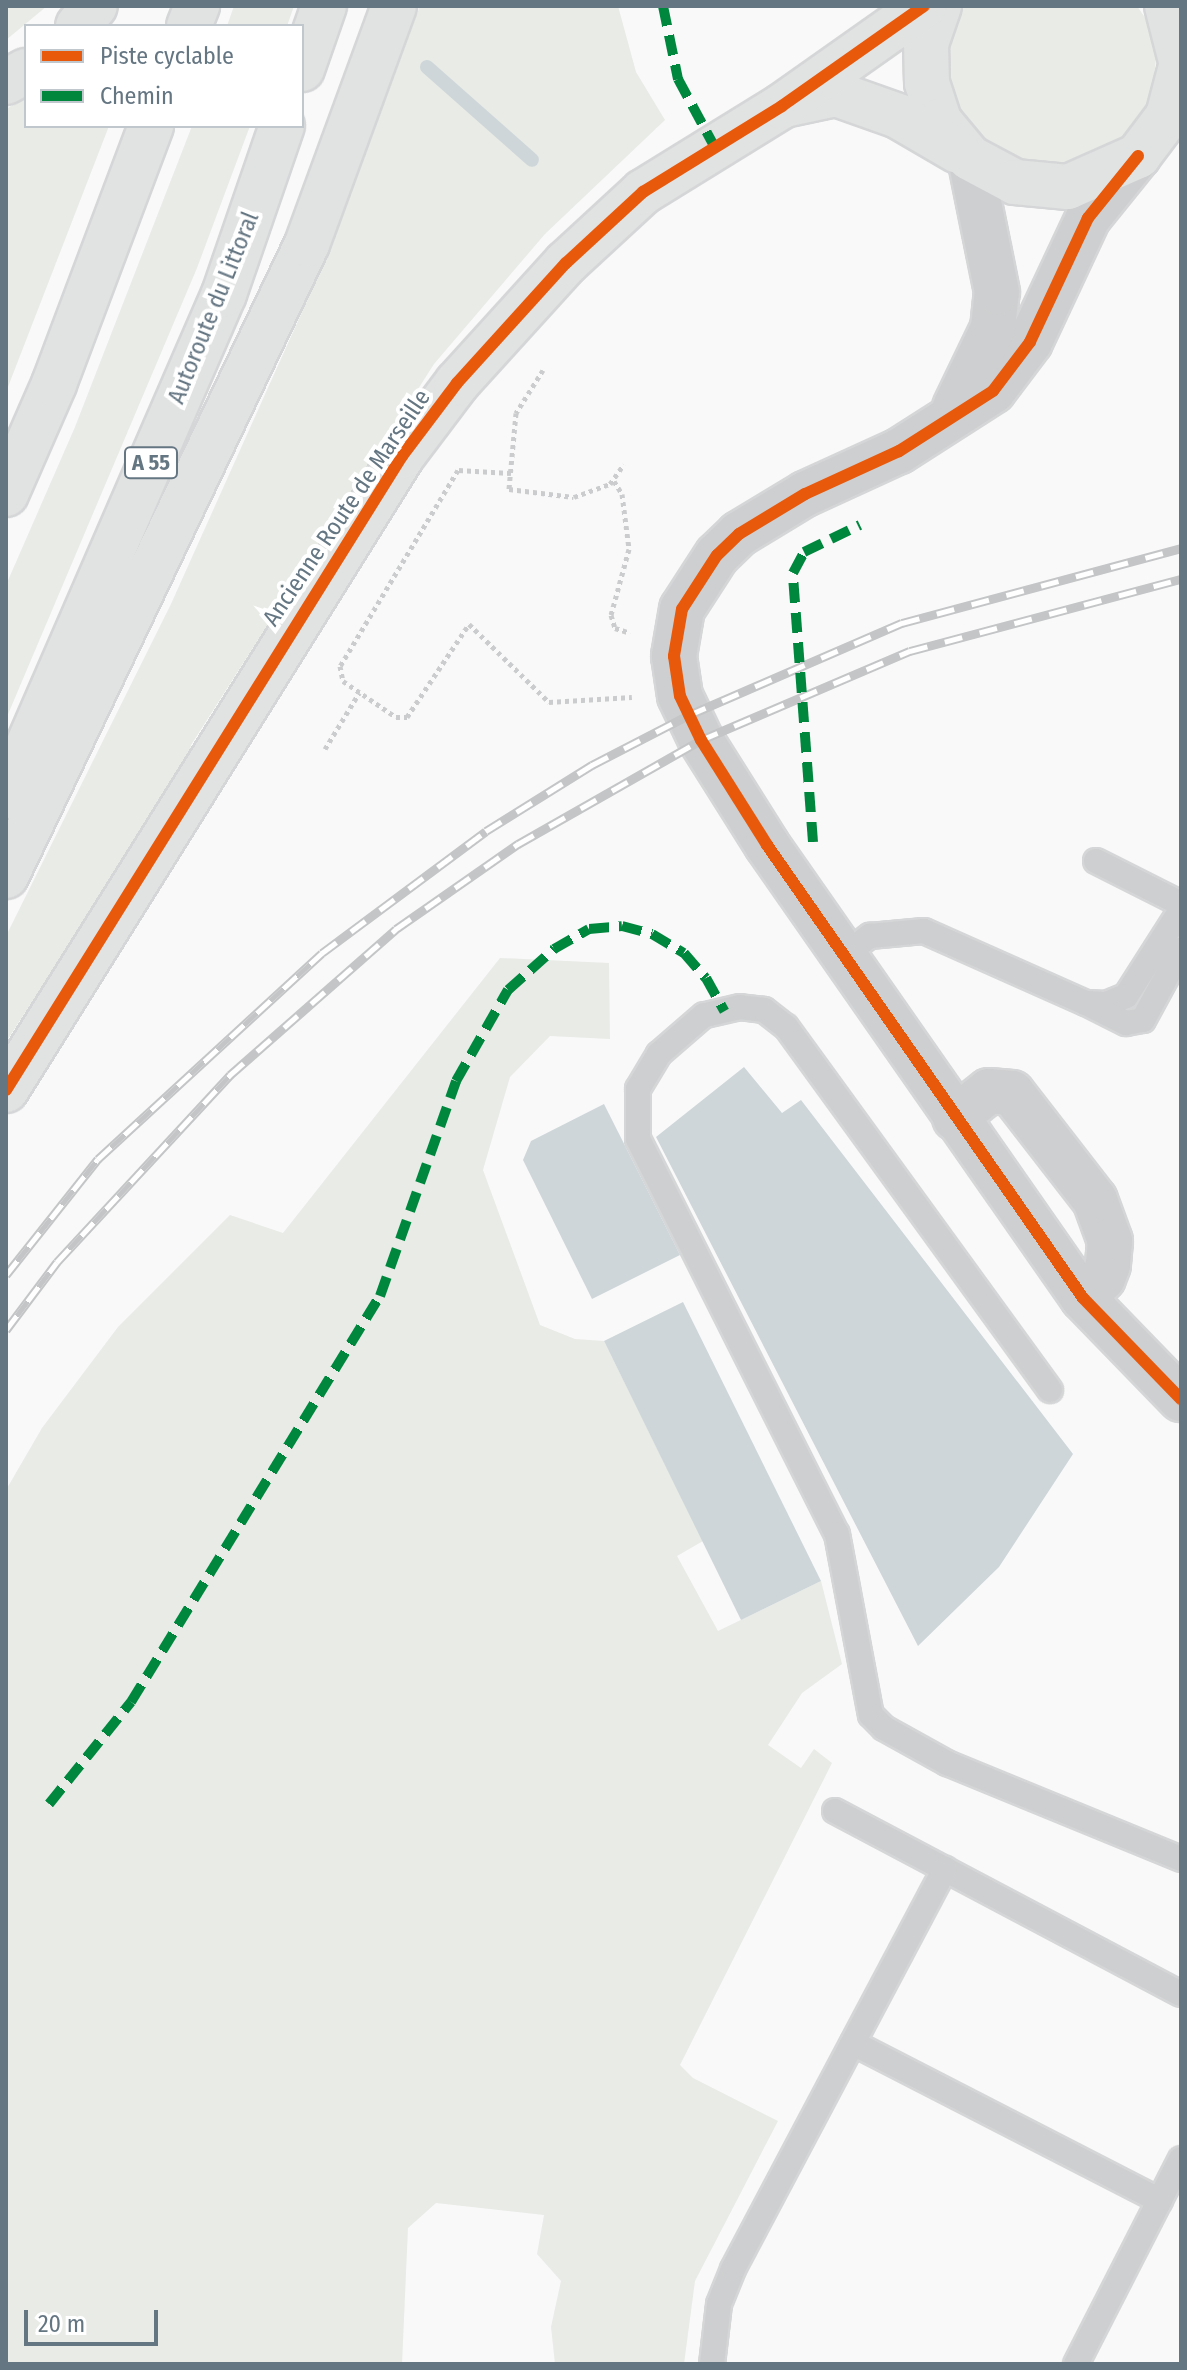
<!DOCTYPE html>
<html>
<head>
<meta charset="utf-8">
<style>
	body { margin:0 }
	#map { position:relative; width:1187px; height:2370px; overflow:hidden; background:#f9f9f9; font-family:"Fira Sans Condensed",sans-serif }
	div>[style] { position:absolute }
	.green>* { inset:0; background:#e8ebe6 }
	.water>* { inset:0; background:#ced6d9 }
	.stream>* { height:14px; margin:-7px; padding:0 7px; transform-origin:7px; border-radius:7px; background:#ced6d9 }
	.path>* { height:5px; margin-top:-2.5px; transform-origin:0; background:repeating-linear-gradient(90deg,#cbcccd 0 4px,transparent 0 8px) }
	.roads { filter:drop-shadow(2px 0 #d5d6d7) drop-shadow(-2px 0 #d5d6d7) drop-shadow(0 2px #d5d6d7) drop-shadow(0 -2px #d5d6d7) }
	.lane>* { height:24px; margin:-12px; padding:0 12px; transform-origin:12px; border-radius:12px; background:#cecfd0 }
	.street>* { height:44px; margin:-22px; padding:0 22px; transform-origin:22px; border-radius:22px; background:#cecfd0 }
	.secondary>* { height:44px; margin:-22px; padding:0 22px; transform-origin:22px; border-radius:22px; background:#e1e2e2 }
	.highway>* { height:44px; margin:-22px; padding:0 22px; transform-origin:22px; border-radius:22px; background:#e1e2e2 }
	.rail>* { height:9px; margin-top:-4.5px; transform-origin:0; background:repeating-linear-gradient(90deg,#fff 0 18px,#c3c5c6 0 36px); box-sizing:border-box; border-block:2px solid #c3c5c6 }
	.quiet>* { height:10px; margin-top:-5px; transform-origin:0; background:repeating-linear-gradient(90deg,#00873e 0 20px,transparent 0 30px) }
	.cycleway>* { height:12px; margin:-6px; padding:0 6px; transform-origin:6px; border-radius:6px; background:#e8590c }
	span { translate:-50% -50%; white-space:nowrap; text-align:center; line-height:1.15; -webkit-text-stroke:8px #fff; paint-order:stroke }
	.shield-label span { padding:2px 6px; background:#fff; border:2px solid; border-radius:6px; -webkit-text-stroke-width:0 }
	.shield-label { font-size:22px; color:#657683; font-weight:700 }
	.street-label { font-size:24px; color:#657683 }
	.frame { position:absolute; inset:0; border:8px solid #657683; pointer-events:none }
	.legend { position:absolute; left:24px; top:24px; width:280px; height:104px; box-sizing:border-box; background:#fff; border:2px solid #c1c8cd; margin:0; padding:10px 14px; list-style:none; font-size:24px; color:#657683 }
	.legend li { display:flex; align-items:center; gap:16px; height:40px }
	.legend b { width:40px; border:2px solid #c1c8cd }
	.scale { position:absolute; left:24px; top:2310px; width:134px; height:36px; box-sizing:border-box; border:4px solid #657683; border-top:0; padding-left:10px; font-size:24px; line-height:28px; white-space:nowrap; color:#657683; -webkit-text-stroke:6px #fff; paint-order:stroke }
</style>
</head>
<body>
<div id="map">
	<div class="green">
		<i style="clip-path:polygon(6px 6px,47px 6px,6px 40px)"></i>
		<i style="clip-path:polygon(234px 6px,294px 6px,287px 26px,227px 26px)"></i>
		<i style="clip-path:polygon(420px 6px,618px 6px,636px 72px,665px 120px,545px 234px,434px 364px,191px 745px,188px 762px,6px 1042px,6px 936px,171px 604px,332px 245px)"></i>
		<i style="clip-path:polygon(957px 6px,1137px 6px,1148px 22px,1156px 59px,1152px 97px,1135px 131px,1072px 172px,1003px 166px,940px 89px,947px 21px)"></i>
		<i style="clip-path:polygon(26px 98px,26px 126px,109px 126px,6px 392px,6px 109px)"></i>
		<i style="clip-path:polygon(192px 126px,250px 126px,197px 268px,6px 719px,6px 585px,75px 427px)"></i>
		<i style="clip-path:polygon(500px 958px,609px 963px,610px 1039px,550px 1036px,510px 1077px,483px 1170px,540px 1325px,575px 1339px,604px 1341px,703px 1541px,677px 1556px,718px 1631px,821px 1581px,842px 1664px,802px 1693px,768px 1745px,801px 1768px,814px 1749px,832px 1763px,680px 2065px,693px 2078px,778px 2121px,695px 2281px,684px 2364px,555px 2364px,551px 2327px,561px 2281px,537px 2254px,544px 2215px,436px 2203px,408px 2228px,402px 2364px,6px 2364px,6px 1490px,42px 1428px,118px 1327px,230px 1215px,283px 1233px)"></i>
	</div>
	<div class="water">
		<i style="clip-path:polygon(744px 1067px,782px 1113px,801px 1100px,1073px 1454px,999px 1567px,918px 1646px,656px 1137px)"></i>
		<i style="clip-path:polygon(604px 1104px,680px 1255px,592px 1299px,523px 1160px,531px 1141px)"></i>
		<i style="clip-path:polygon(683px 1302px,821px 1581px,741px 1620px,604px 1341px)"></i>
	</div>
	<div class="stream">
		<i style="left:427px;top:67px;width:140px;rotate:41.5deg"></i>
	</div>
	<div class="path">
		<i style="left:543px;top:370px;width:51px;rotate:122.1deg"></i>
		<i style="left:516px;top:413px;width:76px;rotate:95.3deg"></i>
		<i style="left:509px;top:489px;width:65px;rotate:7deg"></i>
		<i style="left:574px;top:497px;width:38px;rotate:-20deg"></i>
		<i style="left:610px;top:484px;width:24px;rotate:-55deg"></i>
		<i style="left:511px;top:473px;width:53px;rotate:-176.8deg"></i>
		<i style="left:458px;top:470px;width:229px;rotate:121deg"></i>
		<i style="left:340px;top:666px;width:15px;rotate:79deg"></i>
		<i style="left:343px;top:681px;width:64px;rotate:34.2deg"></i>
		<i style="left:396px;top:717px;width:11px"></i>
		<i style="left:407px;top:717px;width:112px;rotate:-56.3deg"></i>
		<i style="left:469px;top:624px;width:112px;rotate:44.3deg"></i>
		<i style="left:549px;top:702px;width:83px;rotate:-3.4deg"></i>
		<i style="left:614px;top:481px;width:15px;rotate:58deg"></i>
		<i style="left:622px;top:494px;width:55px;rotate:82.7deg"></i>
		<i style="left:629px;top:549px;width:68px;rotate:105.3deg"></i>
		<i style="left:611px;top:615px;width:14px;rotate:73deg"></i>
		<i style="left:615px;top:628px;width:16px;rotate:18deg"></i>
		<i style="left:325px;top:749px;width:66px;rotate:-58.7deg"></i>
	</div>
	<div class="roads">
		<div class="lane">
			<i style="left:1096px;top:861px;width:95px;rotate:26.8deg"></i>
			<i style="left:1181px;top:910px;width:102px;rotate:122.6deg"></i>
			<i style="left:1126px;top:996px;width:22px;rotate:158deg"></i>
			<i style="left:1106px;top:1004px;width:20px;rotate:-177deg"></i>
			<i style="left:1086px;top:1003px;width:45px;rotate:26.6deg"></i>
			<i style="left:1126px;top:1023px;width:17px;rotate:-10deg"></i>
			<i style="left:1143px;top:1020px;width:80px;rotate:-61.5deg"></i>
			<i style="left:843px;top:956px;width:34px;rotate:-37deg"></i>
			<i style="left:870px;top:936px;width:54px;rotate:-5.3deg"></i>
			<i style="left:924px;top:931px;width:177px;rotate:24deg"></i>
			<i style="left:1050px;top:1390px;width:449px;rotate:-126deg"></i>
			<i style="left:786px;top:1027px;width:28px;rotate:-142deg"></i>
			<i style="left:764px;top:1010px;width:24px;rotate:-173deg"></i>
			<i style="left:740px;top:1007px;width:37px;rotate:167deg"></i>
			<i style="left:704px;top:1015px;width:60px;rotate:139.1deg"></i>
			<i style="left:659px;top:1054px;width:41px;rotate:121deg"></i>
			<i style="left:638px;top:1089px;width:50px;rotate:90deg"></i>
			<i style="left:638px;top:1139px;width:442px;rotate:63.3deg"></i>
			<i style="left:837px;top:1534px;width:184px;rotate:79.4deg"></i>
			<i style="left:871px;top:1715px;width:18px;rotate:45deg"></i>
			<i style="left:884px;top:1728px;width:72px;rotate:29.1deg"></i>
			<i style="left:947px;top:1763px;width:253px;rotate:22.3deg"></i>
			<i style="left:835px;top:1811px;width:391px;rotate:27.9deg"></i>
			<i style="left:853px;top:2043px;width:345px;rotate:27.2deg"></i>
			<i style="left:712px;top:2364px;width:60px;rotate:-83.3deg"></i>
			<i style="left:719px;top:2304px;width:38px;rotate:-68deg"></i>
			<i style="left:733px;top:2269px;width:453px;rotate:-62.1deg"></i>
			<i style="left:1076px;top:2364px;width:230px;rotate:-62.9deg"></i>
		</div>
		<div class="street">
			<i style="left:1138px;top:156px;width:80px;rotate:128.9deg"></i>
			<i style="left:1088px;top:218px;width:137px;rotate:115.1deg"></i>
			<i style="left:1030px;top:342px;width:61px;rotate:127.1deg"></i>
			<i style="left:993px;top:391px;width:112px;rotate:147.4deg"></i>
			<i style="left:899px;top:451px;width:103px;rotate:155.4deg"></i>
			<i style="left:805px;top:494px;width:77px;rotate:148.8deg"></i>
			<i style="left:739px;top:534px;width:30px;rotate:136deg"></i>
			<i style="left:717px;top:555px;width:64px;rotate:122.9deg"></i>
			<i style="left:682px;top:609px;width:48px;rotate:99.7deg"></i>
			<i style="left:674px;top:656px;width:40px;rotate:81.5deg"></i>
			<i style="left:680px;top:696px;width:49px;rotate:64.5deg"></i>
			<i style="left:701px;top:740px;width:124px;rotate:57.8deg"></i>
			<i style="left:767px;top:845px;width:552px;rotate:55.1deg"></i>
			<i style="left:1083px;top:1298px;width:141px;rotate:45.9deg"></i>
			<i style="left:955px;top:407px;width:88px;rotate:-64.3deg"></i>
			<i style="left:993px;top:328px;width:36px;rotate:-84deg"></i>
			<i style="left:997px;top:292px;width:137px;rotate:-101.4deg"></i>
			<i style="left:955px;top:1118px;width:43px;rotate:-38.5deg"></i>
			<i style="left:989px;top:1091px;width:23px;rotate:5deg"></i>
			<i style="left:1012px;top:1093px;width:135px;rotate:52.2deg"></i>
			<i style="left:1095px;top:1200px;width:44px;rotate:69.9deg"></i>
			<i style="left:1110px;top:1241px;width:24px;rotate:95deg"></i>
			<i style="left:1108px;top:1265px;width:14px;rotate:111deg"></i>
			<i style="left:1103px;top:1278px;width:28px;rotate:135deg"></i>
		</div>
		<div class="secondary">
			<i style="left:939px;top:6px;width:39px;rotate:109deg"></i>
			<i style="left:926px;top:43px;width:40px;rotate:88.6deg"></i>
			<i style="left:927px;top:83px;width:40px;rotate:72deg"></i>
			<i style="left:939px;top:121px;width:48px;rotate:50deg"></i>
			<i style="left:970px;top:158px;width:51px;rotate:28.1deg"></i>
			<i style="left:1015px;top:182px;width:53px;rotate:5.4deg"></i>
			<i style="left:1068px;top:187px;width:77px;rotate:-23.9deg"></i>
			<i style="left:1138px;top:156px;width:50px;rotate:-53.1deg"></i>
			<i style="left:1168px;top:116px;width:52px;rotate:-75.4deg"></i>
			<i style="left:1167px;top:6px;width:57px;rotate:75.7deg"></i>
			<i style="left:789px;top:104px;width:48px;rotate:-12deg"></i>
			<i style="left:836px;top:94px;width:66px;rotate:19.5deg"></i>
			<i style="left:898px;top:116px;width:69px;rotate:30.3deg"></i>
			<i style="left:6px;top:1090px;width:748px;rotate:-58.01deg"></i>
			<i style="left:402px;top:456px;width:91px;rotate:-53deg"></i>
			<i style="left:457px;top:383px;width:162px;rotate:-47.8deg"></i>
			<i style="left:566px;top:263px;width:105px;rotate:-42.7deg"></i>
			<i style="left:643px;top:192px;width:163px;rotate:-31.7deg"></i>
			<i style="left:782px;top:106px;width:174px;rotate:-35.2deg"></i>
		</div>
		<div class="highway">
			<i style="left:78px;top:26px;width:26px;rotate:-50deg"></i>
			<i style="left:189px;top:26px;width:22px;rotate:-68deg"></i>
			<i style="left:302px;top:69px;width:67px;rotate:-70.8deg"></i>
			<i style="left:6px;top:82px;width:23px;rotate:-29deg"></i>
			<i style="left:6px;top:494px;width:120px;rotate:-66.4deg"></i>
			<i style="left:54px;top:384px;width:276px;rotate:-69.4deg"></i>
			<i style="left:6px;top:796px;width:547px;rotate:-66.53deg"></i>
			<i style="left:224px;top:294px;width:178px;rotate:-71deg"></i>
			<i style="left:6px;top:876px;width:700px;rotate:-64.53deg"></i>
			<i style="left:307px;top:244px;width:253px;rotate:-69.9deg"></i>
		</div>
	</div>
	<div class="rail">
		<i style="left:6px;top:1275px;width:148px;rotate:-51.6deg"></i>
		<i style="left:98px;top:1159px;width:304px;rotate:-42.6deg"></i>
		<i style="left:322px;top:953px;width:204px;rotate:-36.6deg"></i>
		<i style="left:486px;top:831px;width:125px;rotate:-31.9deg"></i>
		<i style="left:592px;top:765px;width:109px;rotate:-27.3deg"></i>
		<i style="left:689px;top:715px;width:232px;rotate:-23.4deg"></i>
		<i style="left:902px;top:623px;width:289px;rotate:-15deg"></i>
		<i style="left:6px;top:1330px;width:85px;rotate:-53.1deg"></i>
		<i style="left:57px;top:1262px;width:255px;rotate:-47.2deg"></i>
		<i style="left:230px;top:1075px;width:221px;rotate:-41.3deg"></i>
		<i style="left:396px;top:929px;width:149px;rotate:-34.9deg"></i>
		<i style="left:518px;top:844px;width:210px;rotate:-29.6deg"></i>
		<i style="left:701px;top:740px;width:227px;rotate:-23.1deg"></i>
		<i style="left:910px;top:651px;width:280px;rotate:-14.9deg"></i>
	</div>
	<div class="quiet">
		<i style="left:663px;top:6px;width:75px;rotate:78.4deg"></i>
		<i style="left:678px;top:79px;width:74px;rotate:61.7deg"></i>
		<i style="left:813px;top:842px;width:270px;rotate:-94.3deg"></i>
		<i style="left:793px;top:573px;width:24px;rotate:-62deg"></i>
		<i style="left:804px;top:552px;width:62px;rotate:-25.7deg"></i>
		<i style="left:49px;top:1804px;width:131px;rotate:-51.2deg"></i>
		<i style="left:131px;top:1702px;width:476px;rotate:-58.5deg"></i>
		<i style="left:380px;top:1296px;width:228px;rotate:-70.5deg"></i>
		<i style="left:456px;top:1081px;width:105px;rotate:-60.3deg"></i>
		<i style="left:508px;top:990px;width:62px;rotate:-41.7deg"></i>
		<i style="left:554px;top:949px;width:40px;rotate:-29.7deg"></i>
		<i style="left:589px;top:929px;width:33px;rotate:-5deg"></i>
		<i style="left:622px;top:926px;width:31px;rotate:15deg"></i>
		<i style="left:652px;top:934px;width:37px;rotate:31deg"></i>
		<i style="left:684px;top:953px;width:33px;rotate:49deg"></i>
		<i style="left:706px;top:978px;width:38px;rotate:61deg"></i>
	</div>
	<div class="cycleway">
		<i style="left:1138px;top:156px;width:80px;rotate:128.9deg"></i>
		<i style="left:1088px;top:218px;width:137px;rotate:115.1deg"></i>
		<i style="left:1030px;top:342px;width:61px;rotate:127.1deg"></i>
		<i style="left:993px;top:391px;width:112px;rotate:147.4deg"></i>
		<i style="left:899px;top:451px;width:103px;rotate:155.4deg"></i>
		<i style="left:805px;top:494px;width:77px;rotate:148.8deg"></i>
		<i style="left:739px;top:534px;width:30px;rotate:136deg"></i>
		<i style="left:717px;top:555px;width:64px;rotate:122.9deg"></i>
		<i style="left:682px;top:609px;width:48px;rotate:99.7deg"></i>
		<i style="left:674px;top:656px;width:40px;rotate:81.5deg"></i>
		<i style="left:680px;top:696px;width:49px;rotate:64.5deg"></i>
		<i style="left:701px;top:740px;width:124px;rotate:57.8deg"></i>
		<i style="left:767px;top:845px;width:552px;rotate:55.1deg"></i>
		<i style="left:1083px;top:1298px;width:141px;rotate:45.9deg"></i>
		<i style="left:6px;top:1090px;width:748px;rotate:-58.01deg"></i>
		<i style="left:402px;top:456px;width:91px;rotate:-53deg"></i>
		<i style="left:457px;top:383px;width:162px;rotate:-47.8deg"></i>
		<i style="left:566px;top:263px;width:105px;rotate:-42.7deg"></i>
		<i style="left:643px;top:192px;width:163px;rotate:-31.7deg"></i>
		<i style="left:782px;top:106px;width:174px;rotate:-35.2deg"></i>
	</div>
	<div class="shield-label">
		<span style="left:151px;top:463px">A 55</span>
	</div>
	<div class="street-label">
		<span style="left:214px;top:308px;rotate:-68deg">Autoroute du Littoral</span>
		<span style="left:347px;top:508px;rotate:-56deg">Ancienne Route de Marseille</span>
	</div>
	<div class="frame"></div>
	<ul class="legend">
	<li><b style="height:10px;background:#e8590c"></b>Piste cyclable</li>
	<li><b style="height:10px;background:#00873e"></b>Chemin</li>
	</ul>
	<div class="scale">20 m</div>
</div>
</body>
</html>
